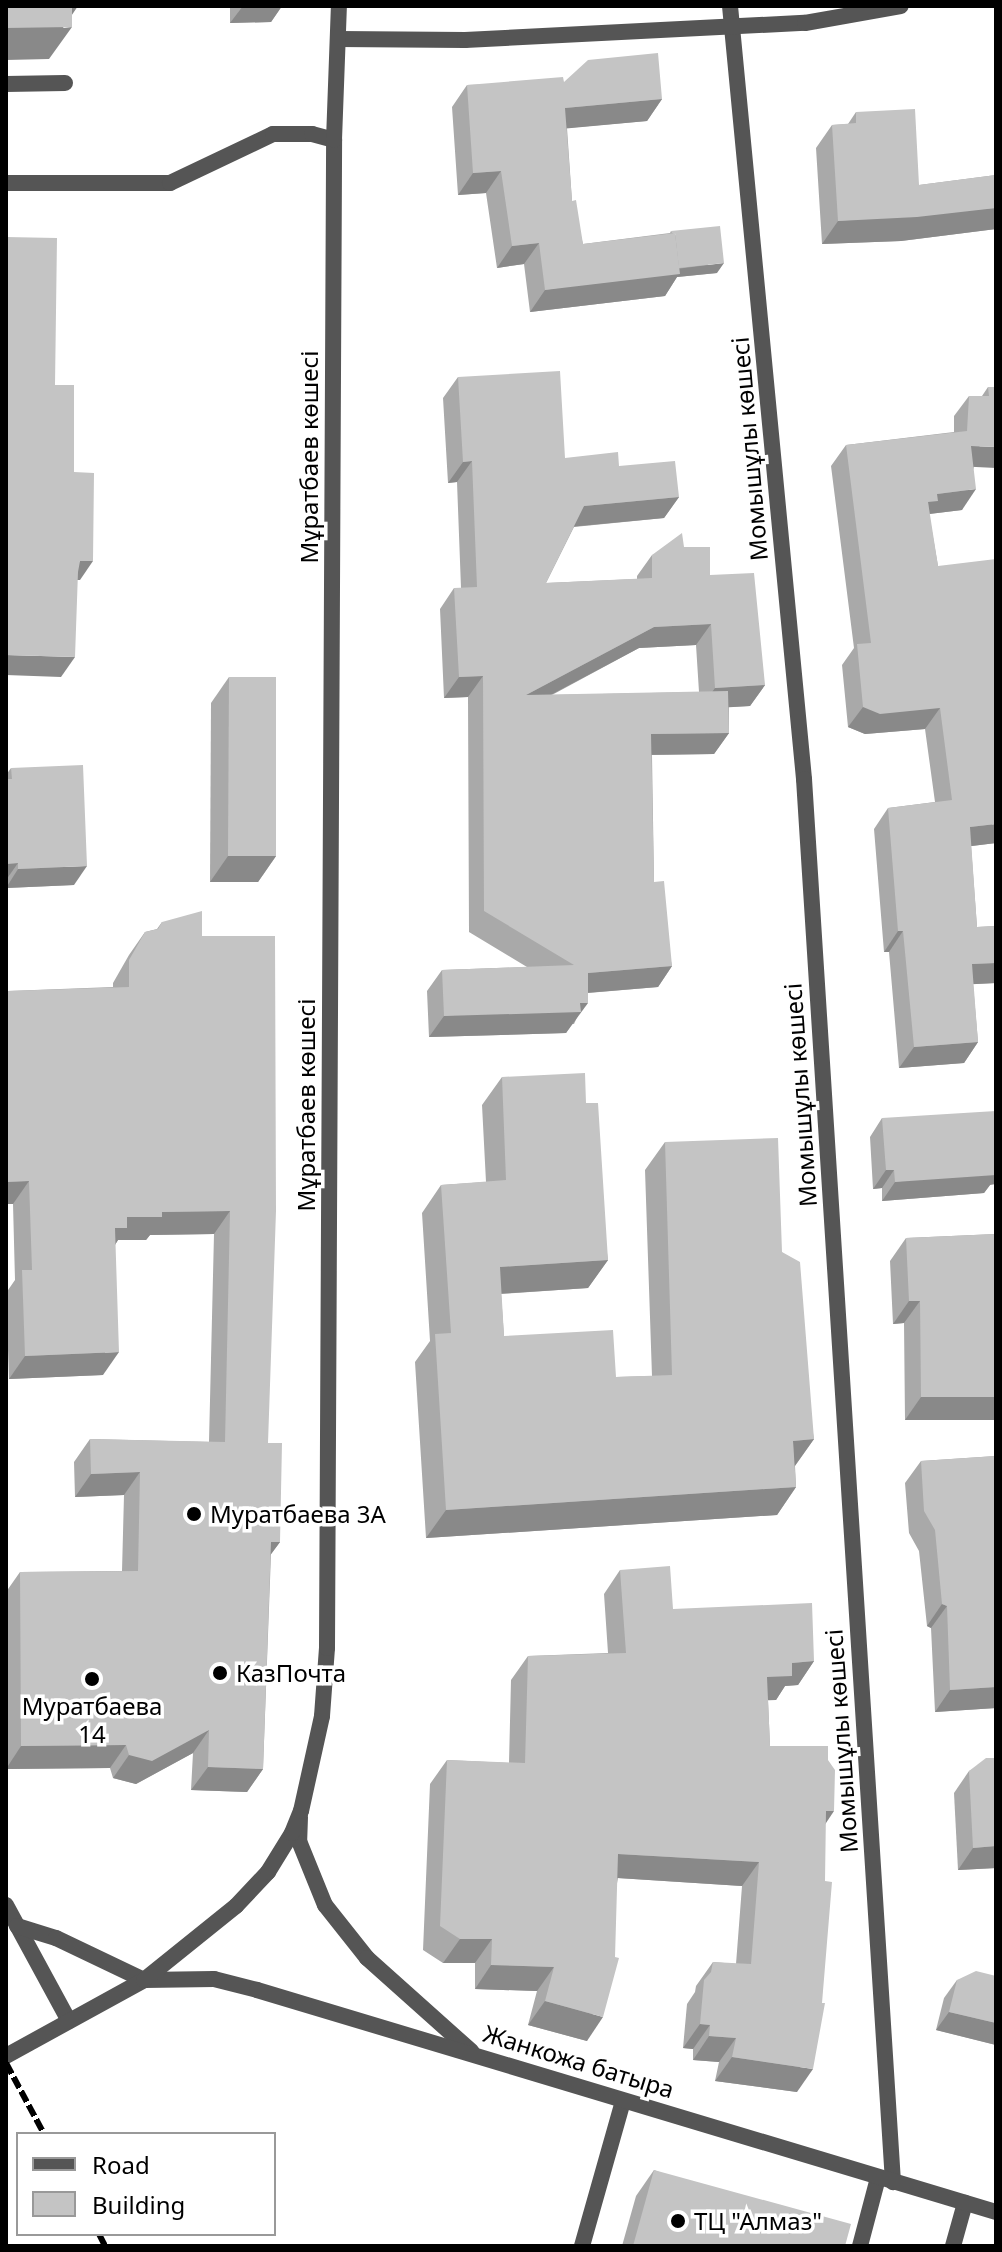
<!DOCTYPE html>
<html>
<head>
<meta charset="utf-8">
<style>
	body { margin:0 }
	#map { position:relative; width:1002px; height:2252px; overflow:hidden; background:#fff; font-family:"Noto Sans",sans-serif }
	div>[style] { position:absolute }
	.service>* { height:16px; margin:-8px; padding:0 8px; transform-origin:8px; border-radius:8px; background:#555 }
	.minor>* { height:16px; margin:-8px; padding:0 8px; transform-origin:8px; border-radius:8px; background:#555 }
	.tertiary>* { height:16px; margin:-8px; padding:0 8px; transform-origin:8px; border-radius:8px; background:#555 }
	.rail>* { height:6px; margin-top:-3px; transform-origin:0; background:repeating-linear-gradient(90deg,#000 0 12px,transparent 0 16px) }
	.wall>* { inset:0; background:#a9a9a9 }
	.shaded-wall>* { inset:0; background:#898989 }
	.building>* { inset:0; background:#c4c4c4 }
	.dots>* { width:22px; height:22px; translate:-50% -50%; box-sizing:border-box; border:4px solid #fff; border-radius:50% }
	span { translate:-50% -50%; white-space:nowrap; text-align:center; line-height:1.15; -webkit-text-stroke:7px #fff; paint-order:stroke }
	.street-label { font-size:24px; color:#000 }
	.poi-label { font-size:24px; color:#000 }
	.left { translate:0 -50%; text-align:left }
	.frame { position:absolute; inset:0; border:8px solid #000; pointer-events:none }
	.legend { position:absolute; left:16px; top:2132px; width:260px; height:104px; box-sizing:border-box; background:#fff; border:2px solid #999; margin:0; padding:10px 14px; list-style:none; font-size:24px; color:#000 }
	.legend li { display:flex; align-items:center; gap:16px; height:40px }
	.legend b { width:40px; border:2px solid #999 }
</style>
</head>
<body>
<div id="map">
	<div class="service">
		<i style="left:6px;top:84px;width:59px;rotate:-1deg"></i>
		<i style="left:582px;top:2246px;width:151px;rotate:-74.2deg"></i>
		<i style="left:860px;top:2246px;width:70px;rotate:-75.2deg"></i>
		<i style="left:953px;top:2246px;width:45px;rotate:-74.4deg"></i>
	</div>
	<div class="minor">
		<i style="left:730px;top:6px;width:777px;rotate:84.53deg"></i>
		<i style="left:804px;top:779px;width:1406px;rotate:86.37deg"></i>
		<i style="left:339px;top:39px;width:126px;rotate:0.5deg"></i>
		<i style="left:465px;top:40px;width:340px;rotate:-2.9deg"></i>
		<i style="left:805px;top:23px;width:97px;rotate:-10deg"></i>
		<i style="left:6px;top:183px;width:164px"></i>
		<i style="left:170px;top:183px;width:114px;rotate:-25.4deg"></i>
		<i style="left:273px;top:134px;width:39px"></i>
		<i style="left:312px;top:134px;width:23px;rotate:15deg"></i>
		<i style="left:300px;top:1817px;width:24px;rotate:92deg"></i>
		<i style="left:299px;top:1841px;width:69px;rotate:67.9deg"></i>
		<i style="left:325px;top:1905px;width:68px;rotate:51.6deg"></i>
		<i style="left:367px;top:1958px;width:140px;rotate:41.8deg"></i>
		<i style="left:6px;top:1905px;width:132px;rotate:61.5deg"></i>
		<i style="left:17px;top:1926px;width:41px;rotate:17.1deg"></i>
		<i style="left:56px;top:1938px;width:98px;rotate:25.5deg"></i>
		<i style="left:144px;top:1980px;width:70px;rotate:-0.8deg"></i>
		<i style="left:214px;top:1979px;width:44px;rotate:14.3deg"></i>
		<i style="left:257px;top:1990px;width:772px;rotate:16.72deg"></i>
	</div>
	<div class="tertiary">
		<i style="left:6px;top:2056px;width:158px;rotate:-28.8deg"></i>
		<i style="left:144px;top:1980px;width:118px;rotate:-38.8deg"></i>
		<i style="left:236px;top:1906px;width:47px;rotate:-46.7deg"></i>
		<i style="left:268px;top:1872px;width:46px;rotate:-58.4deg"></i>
		<i style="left:292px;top:1833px;width:24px;rotate:-68deg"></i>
		<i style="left:301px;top:1811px;width:97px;rotate:-77.5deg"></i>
		<i style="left:322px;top:1716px;width:68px;rotate:-85.8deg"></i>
		<i style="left:327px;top:1648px;width:1508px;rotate:-89.73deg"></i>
		<i style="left:334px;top:140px;width:134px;rotate:-87.9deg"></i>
	</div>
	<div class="rail">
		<i style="left:6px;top:2063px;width:81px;rotate:61.8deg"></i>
		<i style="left:99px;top:2234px;width:13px;rotate:63deg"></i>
	</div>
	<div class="wall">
		<i style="clip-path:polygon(230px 6px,282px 6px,271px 22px,230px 23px)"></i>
		<i style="clip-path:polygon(564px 82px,662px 99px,647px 121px,567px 128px,572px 201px,583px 244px,670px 233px,671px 231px,717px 273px,677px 277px,665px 296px,530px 312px,524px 264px,497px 268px,486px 193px,458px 195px,452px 107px,467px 85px)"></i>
		<i style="clip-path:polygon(856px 112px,919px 185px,996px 175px,996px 229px,901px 241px,822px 244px,816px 148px,832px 125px,848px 124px)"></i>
		<i style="clip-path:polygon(evenodd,458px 377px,565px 458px,619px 466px,679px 497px,664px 518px,574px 527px,546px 583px,637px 579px,637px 576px,652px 555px,684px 547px,710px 575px,765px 685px,750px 706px,729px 707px,729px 733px,714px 754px,652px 755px,654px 882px,672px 966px,658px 987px,588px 993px,574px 1024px,572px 1024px,566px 1033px,429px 1037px,427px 991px,442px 970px,527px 967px,469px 932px,468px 697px,444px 698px,440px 609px,454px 588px,461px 588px,457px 482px,448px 483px,443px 398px,458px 377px,696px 645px,699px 692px,552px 695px,639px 648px,696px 645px)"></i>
		<i style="clip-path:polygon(988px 387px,996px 387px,962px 510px,929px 514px,938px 566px,996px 843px,971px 846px,977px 927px,996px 926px,996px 983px,973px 984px,978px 1042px,964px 1063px,899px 1068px,889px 952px,884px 952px,874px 829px,888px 808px,935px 802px,925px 729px,865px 734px,848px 727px,842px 665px,854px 648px,831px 466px,846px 445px,954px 432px,954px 416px,969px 396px,982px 396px)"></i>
		<i style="clip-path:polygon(229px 677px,276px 856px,258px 882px,210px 882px,211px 703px)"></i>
		<i style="clip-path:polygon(11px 768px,74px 885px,6px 888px,6px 775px)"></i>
		<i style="clip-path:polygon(162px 922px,202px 936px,268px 1443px,280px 1542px,271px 1554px,263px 1769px,247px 1792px,191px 1790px,193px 1753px,136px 1784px,113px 1778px,110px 1768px,6px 1769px,6px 1592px,20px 1572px,122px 1571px,124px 1495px,75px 1497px,74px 1462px,90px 1439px,209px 1442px,214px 1234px,150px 1235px,146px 1240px,118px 1240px,115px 1245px,103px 1375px,9px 1379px,6px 1293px,15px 1280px,13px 1204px,6px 1204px,6px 980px,8px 991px,113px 987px,113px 983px,129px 955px,145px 932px,157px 929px)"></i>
		<i style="clip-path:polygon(502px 1077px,586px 1103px,608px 1260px,588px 1288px,501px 1294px,504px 1336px,616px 1377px,652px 1376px,645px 1170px,665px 1142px,782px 1252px,814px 1439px,795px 1466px,796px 1487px,777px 1515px,426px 1538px,415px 1362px,430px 1341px,422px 1213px,441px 1185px,486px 1182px,482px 1105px)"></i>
		<i style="clip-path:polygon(882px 1118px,990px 1185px,984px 1193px,882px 1201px,882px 1188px,873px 1189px,870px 1137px)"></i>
		<i style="clip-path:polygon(996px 1234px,996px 1420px,905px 1420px,904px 1323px,893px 1324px,890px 1261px,906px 1238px)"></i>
		<i style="clip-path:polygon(996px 1456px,996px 1708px,935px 1712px,931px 1628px,927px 1626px,919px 1551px,909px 1533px,905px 1483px,921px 1461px)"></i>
		<i style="clip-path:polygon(620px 1570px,673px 1609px,814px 1661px,798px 1685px,785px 1686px,776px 1700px,768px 1700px,770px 1746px,825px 1824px,797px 2092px,715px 2081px,719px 2062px,693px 2060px,693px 2049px,683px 2048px,687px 2004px,695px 1992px,696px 1986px,713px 1962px,736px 1964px,742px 1886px,618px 1878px,587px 2041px,528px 2025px,537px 1991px,475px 1989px,475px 1963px,443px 1963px,423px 1950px,430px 1784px,447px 1760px,509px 1763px,511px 1680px,528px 1656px,608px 1653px,604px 1594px)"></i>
		<i style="clip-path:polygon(996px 1758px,996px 1868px,958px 1870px,954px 1793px,969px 1771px)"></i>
		<i style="clip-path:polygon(996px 1976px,996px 2045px,936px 2030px,944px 1998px,957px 1980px)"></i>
		<i style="clip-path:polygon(654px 2170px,845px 2246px,622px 2246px,636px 2196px)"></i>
	</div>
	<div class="shaded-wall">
		<i style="clip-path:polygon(65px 6px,78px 6px,63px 28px,72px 27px,49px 59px,6px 60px,6px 28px)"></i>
		<i style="clip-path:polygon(243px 6px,282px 6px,271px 22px,230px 23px)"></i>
		<i style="clip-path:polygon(662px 99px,647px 121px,550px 130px,565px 108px)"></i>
		<i style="clip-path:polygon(501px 171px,486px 193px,458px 195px,473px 173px)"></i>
		<i style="clip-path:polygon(996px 208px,996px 229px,901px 241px,822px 244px,838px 221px)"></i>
		<i style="clip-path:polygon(539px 243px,524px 264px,497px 268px,512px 246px)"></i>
		<i style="clip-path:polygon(724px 263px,717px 273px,677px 277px,665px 296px,530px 312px,545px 290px,676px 269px)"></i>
		<i style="clip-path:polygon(971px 446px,996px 447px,996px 468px,956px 466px)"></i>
		<i style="clip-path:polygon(472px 461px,457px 482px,448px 483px,463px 462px)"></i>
		<i style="clip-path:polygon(976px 489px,962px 510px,929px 514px,928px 502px,937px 494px)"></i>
		<i style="clip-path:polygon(679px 497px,664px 518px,569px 527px,584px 506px)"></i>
		<i style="clip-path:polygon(80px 561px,93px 561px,80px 580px,66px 580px)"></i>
		<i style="clip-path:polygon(711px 624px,696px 645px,639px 648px,511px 716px,526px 695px,654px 627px)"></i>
		<i style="clip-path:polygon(6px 655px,75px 657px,61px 677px,6px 675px)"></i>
		<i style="clip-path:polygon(483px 676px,468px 697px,444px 698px,459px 677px)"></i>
		<i style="clip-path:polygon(765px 685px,750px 706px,700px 709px,715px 688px)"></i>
		<i style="clip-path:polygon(863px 707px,940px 708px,925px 729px,865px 734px,848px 727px)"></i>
		<i style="clip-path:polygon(729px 733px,714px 754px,637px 755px,651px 734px)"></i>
		<i style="clip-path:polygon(996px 824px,996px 843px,956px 848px,970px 827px)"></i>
		<i style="clip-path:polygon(228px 856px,276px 856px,258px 882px,210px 882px)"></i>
		<i style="clip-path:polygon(18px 863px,6px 880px,6px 864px)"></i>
		<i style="clip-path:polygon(87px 866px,74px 885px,6px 888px,18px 869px)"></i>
		<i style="clip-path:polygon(898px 931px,903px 931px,889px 952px,884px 952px)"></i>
		<i style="clip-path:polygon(996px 963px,996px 983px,957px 985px,972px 964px)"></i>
		<i style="clip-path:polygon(672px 966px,658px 987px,573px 994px,588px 973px)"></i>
		<i style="clip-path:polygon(580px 1003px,588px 1003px,566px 1033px,429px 1037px,444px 1016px)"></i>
		<i style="clip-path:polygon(978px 1042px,964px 1063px,899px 1068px,914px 1047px)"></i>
		<i style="clip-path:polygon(996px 1168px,996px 1184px,990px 1185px,984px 1193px,882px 1201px,895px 1182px)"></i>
		<i style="clip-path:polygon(886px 1170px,894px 1170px,882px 1188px,873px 1189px)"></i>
		<i style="clip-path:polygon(29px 1181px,13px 1204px,6px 1204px,6px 1182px)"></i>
		<i style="clip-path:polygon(230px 1211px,214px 1234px,150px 1235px,146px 1240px,118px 1240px,111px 1251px,115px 1228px,127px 1217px,162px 1212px)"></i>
		<i style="clip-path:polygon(608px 1260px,588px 1288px,480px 1295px,500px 1267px)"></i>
		<i style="clip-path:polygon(909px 1301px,920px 1301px,904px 1323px,893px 1324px)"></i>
		<i style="clip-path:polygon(119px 1352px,103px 1375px,9px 1379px,25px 1356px)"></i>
		<i style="clip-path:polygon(921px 1397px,996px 1397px,996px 1420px,905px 1420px)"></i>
		<i style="clip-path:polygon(814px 1439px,794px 1467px,793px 1441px)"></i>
		<i style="clip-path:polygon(140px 1472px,124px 1495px,75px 1497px,91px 1474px)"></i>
		<i style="clip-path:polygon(796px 1487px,777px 1515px,426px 1538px,446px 1510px)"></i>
		<i style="clip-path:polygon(271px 1542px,280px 1542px,263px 1565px)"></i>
		<i style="clip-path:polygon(942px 1604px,947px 1606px,931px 1628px,927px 1626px)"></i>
		<i style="clip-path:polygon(814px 1661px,798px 1685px,785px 1686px,776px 1700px,750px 1701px,767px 1677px,792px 1663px)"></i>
		<i style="clip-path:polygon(996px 1687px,996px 1708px,935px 1712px,950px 1690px)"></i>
		<i style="clip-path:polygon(209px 1730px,193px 1753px,136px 1784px,113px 1778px,129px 1755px)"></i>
		<i style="clip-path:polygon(126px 1745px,110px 1768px,6px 1769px,21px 1746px)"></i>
		<i style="clip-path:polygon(208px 1767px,263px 1769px,247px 1792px,191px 1790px)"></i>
		<i style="clip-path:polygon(826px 1811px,834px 1811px,818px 1835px)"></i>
		<i style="clip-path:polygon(996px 1846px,996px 1868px,958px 1870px,973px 1848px)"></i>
		<i style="clip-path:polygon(618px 1854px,759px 1862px,742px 1886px,602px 1877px)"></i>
		<i style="clip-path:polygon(460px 1939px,492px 1939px,475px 1963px,443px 1963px)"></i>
		<i style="clip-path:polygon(491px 1965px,554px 1967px,537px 1991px,475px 1989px)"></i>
		<i style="clip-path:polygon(545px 2001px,603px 2017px,587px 2041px,528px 2025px)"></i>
		<i style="clip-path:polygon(949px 2012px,996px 2023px,996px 2045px,936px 2030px)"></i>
		<i style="clip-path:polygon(700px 2024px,710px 2025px,693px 2049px,683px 2048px)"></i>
		<i style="clip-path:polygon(709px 2036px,736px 2038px,719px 2062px,693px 2060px)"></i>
		<i style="clip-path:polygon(732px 2057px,813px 2069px,797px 2092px,715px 2081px)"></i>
	</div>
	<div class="building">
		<i style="clip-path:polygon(6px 6px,72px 6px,72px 27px,6px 28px)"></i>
		<i style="clip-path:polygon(658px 53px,662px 99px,565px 108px,572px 201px,576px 200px,583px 244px,675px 233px,680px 274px,545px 290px,539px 243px,512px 246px,501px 171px,473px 173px,467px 85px,563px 77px,564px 82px,588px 60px)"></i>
		<i style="clip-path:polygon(915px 109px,919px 185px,996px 175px,996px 208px,917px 217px,838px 221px,832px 125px,856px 123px,856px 112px)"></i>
		<i style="clip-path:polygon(720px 226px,724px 263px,679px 268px,675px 233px,672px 233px,671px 231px)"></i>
		<i style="clip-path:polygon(6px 237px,57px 238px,55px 385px,74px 385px,74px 472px,94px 473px,93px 561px,80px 561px,78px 572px,75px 657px,6px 655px,7px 492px,6px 492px)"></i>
		<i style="clip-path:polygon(560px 371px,565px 458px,618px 452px,619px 466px,675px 461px,679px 497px,584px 506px,546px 583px,652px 578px,652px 555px,682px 533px,684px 547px,710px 547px,710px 575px,754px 573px,765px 685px,715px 688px,711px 624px,654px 627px,526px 695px,728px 691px,729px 733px,651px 734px,654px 882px,664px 881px,672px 966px,588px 973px,588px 1003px,580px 1003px,581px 1012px,444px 1016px,442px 970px,574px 965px,484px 911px,483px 676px,459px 677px,454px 588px,477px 587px,472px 461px,463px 462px,458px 377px)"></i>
		<i style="clip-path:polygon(988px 387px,996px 387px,996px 447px,971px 446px,976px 489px,937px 494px,938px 501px,928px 502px,938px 566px,996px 559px,996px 824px,970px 827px,977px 927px,996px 926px,996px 963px,972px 964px,978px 1042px,914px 1047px,903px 931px,898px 931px,888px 808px,952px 800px,940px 708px,880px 714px,863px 707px,857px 644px,871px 643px,846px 445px,967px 431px,969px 396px,989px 396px)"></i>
		<i style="clip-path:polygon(229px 677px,276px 677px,276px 856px,228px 856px)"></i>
		<i style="clip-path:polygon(83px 765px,87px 866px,18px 869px,18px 863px,6px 864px,6px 779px,12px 779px,11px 768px)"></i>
		<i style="clip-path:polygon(202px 911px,202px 936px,275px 936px,276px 1211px,268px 1443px,282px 1443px,280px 1542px,271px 1542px,263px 1769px,208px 1767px,209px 1730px,152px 1761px,129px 1755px,126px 1745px,21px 1746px,20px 1572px,138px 1571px,140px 1472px,91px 1474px,90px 1439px,225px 1442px,230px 1211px,162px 1212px,162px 1217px,127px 1217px,127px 1228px,115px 1228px,119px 1352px,25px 1356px,22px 1270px,32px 1270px,29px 1181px,6px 1182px,6px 980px,8px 980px,8px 991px,129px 987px,129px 960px,145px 932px,158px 929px,162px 922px)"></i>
		<i style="clip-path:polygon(585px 1073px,586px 1103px,598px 1103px,608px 1260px,500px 1267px,504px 1336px,613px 1330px,616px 1377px,672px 1375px,665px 1142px,778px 1138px,782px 1252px,800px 1262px,814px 1439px,793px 1441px,796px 1487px,446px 1510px,435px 1334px,451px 1333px,441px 1185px,506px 1180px,502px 1077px)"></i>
		<i style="clip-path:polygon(996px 1111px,996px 1175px,895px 1182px,894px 1170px,886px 1170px,882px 1118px)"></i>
		<i style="clip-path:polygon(996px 1234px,996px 1397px,921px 1397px,920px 1301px,909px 1301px,906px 1238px)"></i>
		<i style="clip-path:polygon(996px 1456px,996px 1687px,950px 1690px,947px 1606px,942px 1604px,935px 1530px,924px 1511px,921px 1461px)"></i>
		<i style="clip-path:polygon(670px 1566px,673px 1609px,812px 1603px,814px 1661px,792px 1663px,792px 1676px,767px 1677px,770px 1746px,828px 1746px,828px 1760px,835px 1770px,834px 1811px,826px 1811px,825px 1881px,832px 1882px,822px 2003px,825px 2003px,813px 2069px,732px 2057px,736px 2038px,709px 2036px,710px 2025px,700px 2024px,704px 1980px,711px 1972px,713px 1962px,751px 1964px,759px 1862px,618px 1854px,615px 1957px,619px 1958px,603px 2017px,545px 2001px,554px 1967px,491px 1965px,492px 1939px,460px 1939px,440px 1926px,447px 1760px,525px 1763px,528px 1656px,626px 1653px,620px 1570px)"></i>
		<i style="clip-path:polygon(986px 1758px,996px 1758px,996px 1846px,973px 1848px,969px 1771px)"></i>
		<i style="clip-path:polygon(976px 1971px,996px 1976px,996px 2023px,949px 2012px,957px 1980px)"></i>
		<i style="clip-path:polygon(654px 2170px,851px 2224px,845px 2246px,633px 2246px)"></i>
	</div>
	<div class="dots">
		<i style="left:194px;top:1514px;background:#000"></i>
		<i style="left:220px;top:1673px;background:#000"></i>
		<i style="left:92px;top:1679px;background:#000"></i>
		<i style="left:678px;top:2221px;background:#000"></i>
	</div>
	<div class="street-label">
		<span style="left:749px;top:449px;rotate:-95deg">Момышұлы көшесі</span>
		<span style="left:309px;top:457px;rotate:-90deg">Мұратбаев көшесі</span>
		<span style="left:800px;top:1095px;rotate:-94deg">Момышұлы көшесі</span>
		<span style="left:306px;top:1105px;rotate:-90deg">Мұратбаев көшесі</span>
		<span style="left:841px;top:1741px;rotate:-94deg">Момышұлы көшесі</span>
		<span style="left:579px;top:2061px;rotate:17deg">Жанкожа батыра</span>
	</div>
	<div class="poi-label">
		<span class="left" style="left:210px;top:1514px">Муратбаева 3А</span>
		<span class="left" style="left:236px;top:1673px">КазПочта</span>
		<span style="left:92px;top:1720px">Муратбаева<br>14</span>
		<span class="left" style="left:694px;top:2221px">ТЦ "Алмаз"</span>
	</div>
	<div class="frame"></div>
	<ul class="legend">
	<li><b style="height:10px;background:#555"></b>Road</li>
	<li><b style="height:22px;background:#c4c4c4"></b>Building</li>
	</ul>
</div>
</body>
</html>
